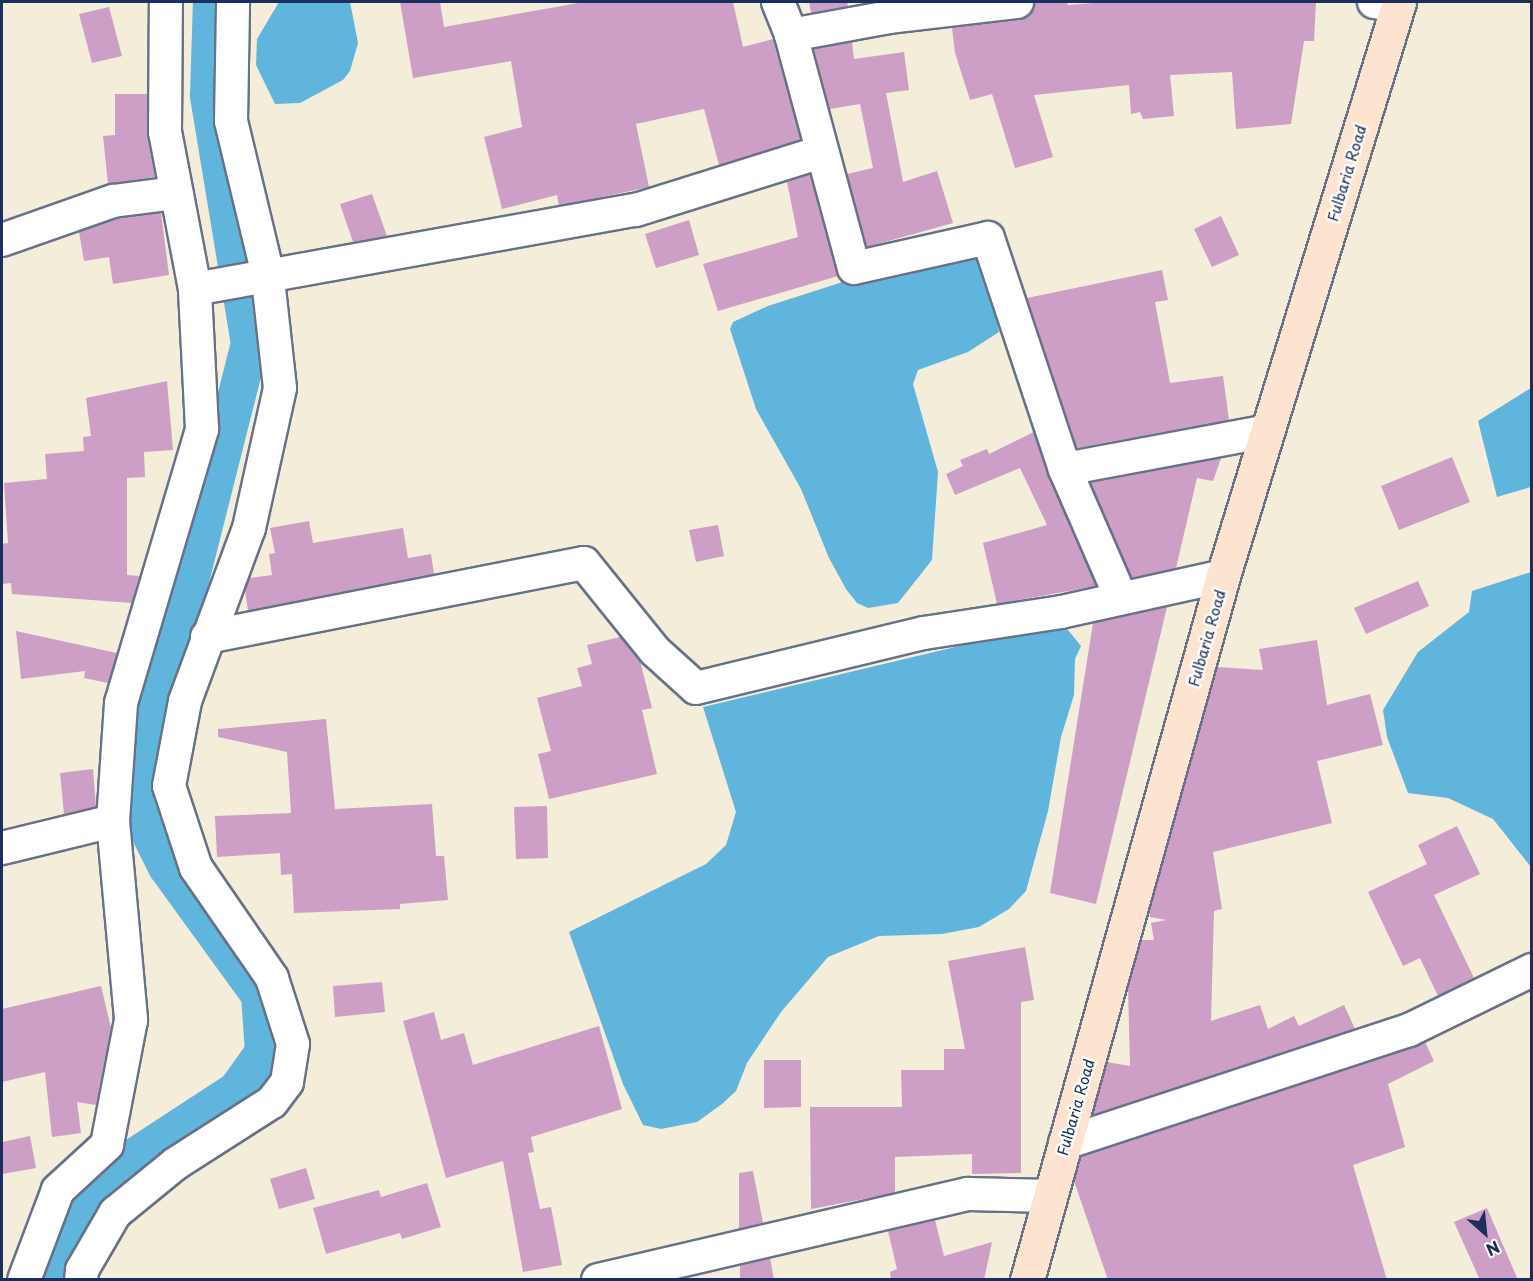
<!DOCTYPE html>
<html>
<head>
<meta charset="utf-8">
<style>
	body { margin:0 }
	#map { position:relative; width:1533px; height:1281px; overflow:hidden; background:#f4edd9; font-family:"Playpen Sans",sans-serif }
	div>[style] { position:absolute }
	.water>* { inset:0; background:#60b5dc }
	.canal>* { height:38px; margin:-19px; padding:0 19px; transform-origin:19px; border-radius:19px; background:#60b5dc }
	.building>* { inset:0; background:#cd9ec6 }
	.roads { filter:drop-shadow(2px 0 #677289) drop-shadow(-2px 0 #677289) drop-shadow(0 2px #677289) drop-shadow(0 -2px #677289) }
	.minor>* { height:32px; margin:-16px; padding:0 16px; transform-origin:16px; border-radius:16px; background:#fff }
	.secondary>* { height:33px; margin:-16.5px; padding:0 16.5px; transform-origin:16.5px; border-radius:16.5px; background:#fde4d1 }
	span { translate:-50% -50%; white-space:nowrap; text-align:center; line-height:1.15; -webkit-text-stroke:5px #fdfcf7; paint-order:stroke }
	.street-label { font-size:15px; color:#1b2f5e }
	.frame { position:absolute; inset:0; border:3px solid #1b2f5e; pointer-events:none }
	.north { position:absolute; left:1455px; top:1203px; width:60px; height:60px; -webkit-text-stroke:4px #fdfcf7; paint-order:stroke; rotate:153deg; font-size:16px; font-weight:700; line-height:24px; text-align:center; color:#1b2f5e }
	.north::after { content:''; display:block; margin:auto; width:21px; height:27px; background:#1b2f5e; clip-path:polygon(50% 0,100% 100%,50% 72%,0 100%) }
</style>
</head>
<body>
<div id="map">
	<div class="water">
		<i style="clip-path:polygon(279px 2px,350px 2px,358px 43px,350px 71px,343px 80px,300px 103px,275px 104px,256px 65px,257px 39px)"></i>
		<i style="clip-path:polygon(982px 249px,999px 332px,968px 352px,918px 370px,913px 384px,938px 472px,932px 560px,898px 603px,868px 608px,857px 603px,846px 589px,829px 558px,801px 489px,756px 409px,730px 329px,733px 322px,768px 306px,855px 278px)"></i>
		<i style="clip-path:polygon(1531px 388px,1531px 487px,1497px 497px,1478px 421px)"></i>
		<i style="clip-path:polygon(1531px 572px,1532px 572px,1531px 867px,1493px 819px,1448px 798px,1408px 793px,1387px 737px,1383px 710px,1418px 652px,1469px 612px,1472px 591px)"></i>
		<i style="clip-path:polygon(1035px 628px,1068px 630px,1081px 646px,1075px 659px,1074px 695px,1061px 737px,1048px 811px,1026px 891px,1009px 909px,979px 927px,942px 934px,879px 936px,828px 957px,781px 1012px,747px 1063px,736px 1091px,722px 1104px,697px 1122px,661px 1129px,643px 1125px,623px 1084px,569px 932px,706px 864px,726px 845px,736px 812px,703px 707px)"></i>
	</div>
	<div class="canal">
		<i style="left:54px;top:1280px;width:108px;rotate:-66deg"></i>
		<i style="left:98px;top:1181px;width:166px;rotate:-33.2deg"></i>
		<i style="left:237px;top:1090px;width:47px;rotate:-54.6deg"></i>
		<i style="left:264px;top:1052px;width:57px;rotate:-94deg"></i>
		<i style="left:260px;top:995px;width:158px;rotate:-126deg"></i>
		<i style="left:167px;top:867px;width:58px;rotate:-116.6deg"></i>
		<i style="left:141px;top:815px;width:41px;rotate:-90deg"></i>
		<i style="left:141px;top:774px;width:444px;rotate:-75.8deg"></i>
		<i style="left:250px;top:344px;width:252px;rotate:-99.4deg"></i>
		<i style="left:209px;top:95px;width:93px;rotate:-88.2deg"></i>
	</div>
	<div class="building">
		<i style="clip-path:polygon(400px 2px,440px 2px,444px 27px,584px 2px,733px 2px,743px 47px,773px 39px,801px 140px,719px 165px,704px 109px,636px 124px,649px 187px,559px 206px,557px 195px,502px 209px,484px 137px,522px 127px,511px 61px,413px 78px)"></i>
		<i style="clip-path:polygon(809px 2px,847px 2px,848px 6px,811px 13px)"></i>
		<i style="clip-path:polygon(1035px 2px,1067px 2px,1068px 5px,1107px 2px,1316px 2px,1314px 41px,1304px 41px,1291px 124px,1236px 129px,1232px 72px,1170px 75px,1174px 116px,1143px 119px,1140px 112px,1131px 114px,1129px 85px,1034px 95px,1053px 157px,1015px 168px,992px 94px,970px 100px,955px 53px,952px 28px,1020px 20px,1028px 16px)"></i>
		<i style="clip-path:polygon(109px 7px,122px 56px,92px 63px,79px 14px)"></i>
		<i style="clip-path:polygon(852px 42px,854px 59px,904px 52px,909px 90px,886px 93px,903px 182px,937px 171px,953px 223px,867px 247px,847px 174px,873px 168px,860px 104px,830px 109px,813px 49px)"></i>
		<i style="clip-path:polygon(115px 94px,147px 94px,147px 135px,155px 177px,108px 184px,103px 136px,115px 135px)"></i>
		<i style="clip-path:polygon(810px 174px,838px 276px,718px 311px,703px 264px,798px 237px,787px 182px)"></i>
		<i style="clip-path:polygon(372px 194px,387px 236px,353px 242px,340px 204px)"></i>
		<i style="clip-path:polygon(161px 213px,169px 275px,113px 284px,109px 257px,84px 261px,79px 232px,117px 219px)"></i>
		<i style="clip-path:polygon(1221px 216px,1239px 255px,1212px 267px,1194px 229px)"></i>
		<i style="clip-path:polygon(689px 220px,699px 255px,656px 268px,645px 234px)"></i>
		<i style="clip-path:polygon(1162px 270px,1168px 300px,1155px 302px,1170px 383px,1223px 376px,1229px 420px,1077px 448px,1027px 298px)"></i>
		<i style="clip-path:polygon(167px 381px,173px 450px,144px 452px,145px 477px,127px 478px,127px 575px,139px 576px,132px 603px,12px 594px,11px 583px,2px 584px,2px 544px,8px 543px,4px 483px,47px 479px,45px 454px,84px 451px,83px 437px,91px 436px,86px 398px)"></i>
		<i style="clip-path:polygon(1034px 432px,1096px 586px,997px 604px,983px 543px,1047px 525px,1020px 468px,955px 495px,946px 474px,963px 466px,960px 460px,987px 449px,989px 454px)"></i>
		<i style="clip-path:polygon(1452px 457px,1470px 502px,1399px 530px,1381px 486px)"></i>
		<i style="clip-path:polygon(1221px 458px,1213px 481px,1197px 478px,1176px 568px,1132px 578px,1090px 483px)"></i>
		<i style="clip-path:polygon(309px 521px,313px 543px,403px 528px,408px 558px,431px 554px,434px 574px,248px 611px,245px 590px,250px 578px,272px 575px,269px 554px,275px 553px,270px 528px)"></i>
		<i style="clip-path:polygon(718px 525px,724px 556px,696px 562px,689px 530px)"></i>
		<i style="clip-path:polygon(1418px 581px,1429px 606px,1366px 634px,1354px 608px)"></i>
		<i style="clip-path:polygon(1167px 607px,1096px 904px,1050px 893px,1093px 623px)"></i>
		<i style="clip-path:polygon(16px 631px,117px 653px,108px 683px,84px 678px,85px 671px,21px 679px)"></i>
		<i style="clip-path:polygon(620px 637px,640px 661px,652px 708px,642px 710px,657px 774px,549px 799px,538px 754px,551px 751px,537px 698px,582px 686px,577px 668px,592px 664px,587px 645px)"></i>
		<i style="clip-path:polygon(1317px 640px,1327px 705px,1370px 694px,1383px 745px,1317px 761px,1332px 823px,1213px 852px,1222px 909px,1214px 911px,1211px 1021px,1260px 1005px,1268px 1029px,1294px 1016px,1299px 1026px,1344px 1005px,1355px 1029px,1092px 1115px,1107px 1062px,1130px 1066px,1128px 986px,1141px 940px,1154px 940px,1151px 923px,1166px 920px,1150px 917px,1149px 911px,1217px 667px,1263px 670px,1259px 649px)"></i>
		<i style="clip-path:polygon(326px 719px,335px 809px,432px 804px,436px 856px,444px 856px,448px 900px,400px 904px,400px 909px,294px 913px,292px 874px,281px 875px,280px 853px,217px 857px,215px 816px,291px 813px,287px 752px,218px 737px,218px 729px)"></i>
		<i style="clip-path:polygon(93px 769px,96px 807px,64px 814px,60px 773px)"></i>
		<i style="clip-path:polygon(547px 806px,548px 858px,516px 859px,514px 807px)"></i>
		<i style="clip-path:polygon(1457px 826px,1480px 874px,1434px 895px,1474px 978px,1438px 996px,1420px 958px,1403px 966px,1368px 892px,1427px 864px,1418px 845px)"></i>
		<i style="clip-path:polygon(1025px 947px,1034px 1000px,1021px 1002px,1021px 1173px,972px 1174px,972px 1154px,895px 1157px,895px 1193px,811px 1209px,810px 1107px,902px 1107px,901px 1070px,944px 1070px,944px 1049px,965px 1049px,948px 961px)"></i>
		<i style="clip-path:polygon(382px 982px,385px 1012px,335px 1017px,333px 986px)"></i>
		<i style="clip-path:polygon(101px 986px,111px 1028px,96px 1105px,77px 1102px,81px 1133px,52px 1137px,45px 1072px,2px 1082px,2px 1009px)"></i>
		<i style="clip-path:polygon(434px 1012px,441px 1040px,464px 1033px,473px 1065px,599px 1026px,622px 1109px,531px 1137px,534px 1152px,528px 1153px,540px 1209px,551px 1207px,562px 1265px,523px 1272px,503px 1161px,446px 1178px,403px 1021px)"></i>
		<i style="clip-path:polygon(1425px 1042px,1434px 1061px,1388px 1084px,1405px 1147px,1353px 1165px,1387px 1280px,1108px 1280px,1074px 1181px,1081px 1157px)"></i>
		<i style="clip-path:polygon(764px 1060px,801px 1060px,801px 1107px,764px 1108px)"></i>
		<i style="clip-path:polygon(30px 1136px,36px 1168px,2px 1174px,2px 1142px)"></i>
		<i style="clip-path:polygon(306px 1168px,315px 1199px,279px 1209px,270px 1179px)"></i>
		<i style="clip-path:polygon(753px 1171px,763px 1223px,739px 1229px,739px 1173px)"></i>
		<i style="clip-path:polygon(427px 1183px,441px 1227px,402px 1239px,400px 1233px,326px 1254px,313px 1208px,379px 1190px,381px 1197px)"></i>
		<i style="clip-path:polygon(1487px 1208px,1518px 1280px,1480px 1280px,1454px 1222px)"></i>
		<i style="clip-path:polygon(935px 1220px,944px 1256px,992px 1242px,984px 1280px,891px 1280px,890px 1272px,897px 1269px,888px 1231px)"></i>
		<i style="clip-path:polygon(770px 1258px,774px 1280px,740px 1280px,740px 1266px)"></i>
	</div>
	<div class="roads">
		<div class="minor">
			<i style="left:778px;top:2px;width:35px;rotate:68deg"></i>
			<i style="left:791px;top:35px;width:241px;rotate:74.9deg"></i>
			<i style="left:854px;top:268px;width:137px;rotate:-12.6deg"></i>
			<i style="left:988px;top:238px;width:243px;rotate:71.6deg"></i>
			<i style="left:1374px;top:2px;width:24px;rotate:9deg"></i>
			<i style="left:791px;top:35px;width:100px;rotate:-10.4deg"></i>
			<i style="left:889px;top:17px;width:129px;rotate:-6.7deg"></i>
			<i style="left:2px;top:240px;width:118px;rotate:-19.4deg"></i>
			<i style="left:113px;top:201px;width:64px;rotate:-7.2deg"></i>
			<i style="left:195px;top:289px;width:448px;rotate:-10.2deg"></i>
			<i style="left:636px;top:210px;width:194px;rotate:-17.4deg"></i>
			<i style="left:1121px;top:598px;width:141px;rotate:-113.5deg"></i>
			<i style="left:1065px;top:469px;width:207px;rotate:-10.6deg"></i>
			<i style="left:207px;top:637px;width:384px;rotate:-11.1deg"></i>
			<i style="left:584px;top:563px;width:113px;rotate:51.1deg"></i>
			<i style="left:655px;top:651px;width:55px;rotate:42.1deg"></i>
			<i style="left:696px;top:688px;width:235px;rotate:-13.6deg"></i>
			<i style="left:924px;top:633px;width:139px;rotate:-8.7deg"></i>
			<i style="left:1061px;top:612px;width:166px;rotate:-12.5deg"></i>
			<i style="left:113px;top:821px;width:118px;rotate:-86.1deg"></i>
			<i style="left:121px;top:703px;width:286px;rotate:-73.5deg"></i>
			<i style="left:202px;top:429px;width:140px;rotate:-92.9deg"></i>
			<i style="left:195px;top:289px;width:160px;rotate:-100.8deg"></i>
			<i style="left:165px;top:132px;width:130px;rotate:-89.6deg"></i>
			<i style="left:2px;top:848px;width:114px;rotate:-13.7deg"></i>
			<i style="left:113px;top:821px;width:200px;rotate:84.8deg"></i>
			<i style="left:131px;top:1020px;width:127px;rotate:100.9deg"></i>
			<i style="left:107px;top:1145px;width:67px;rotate:137.4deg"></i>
			<i style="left:58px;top:1190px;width:96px;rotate:110.7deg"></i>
			<i style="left:1065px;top:1143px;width:362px;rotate:-18.2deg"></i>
			<i style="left:1409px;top:1030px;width:137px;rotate:-26deg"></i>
			<i style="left:81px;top:1280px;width:10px;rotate:-84deg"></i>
			<i style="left:82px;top:1270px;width:66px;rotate:-59.9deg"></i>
			<i style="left:115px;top:1213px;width:77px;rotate:-39.2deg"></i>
			<i style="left:175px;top:1164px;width:115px;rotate:-32.6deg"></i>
			<i style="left:272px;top:1102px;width:25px;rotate:-53deg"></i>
			<i style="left:287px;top:1082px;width:38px;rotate:-81deg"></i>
			<i style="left:293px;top:1044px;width:69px;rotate:-107.7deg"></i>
			<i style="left:272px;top:978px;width:134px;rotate:-124.6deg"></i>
			<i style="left:196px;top:868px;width:86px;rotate:-108.2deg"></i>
			<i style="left:169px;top:786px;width:86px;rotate:-79.3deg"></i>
			<i style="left:185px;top:701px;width:184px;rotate:-69.7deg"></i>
			<i style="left:249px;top:528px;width:143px;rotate:-77.5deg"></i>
			<i style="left:280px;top:388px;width:118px;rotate:-96.3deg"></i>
			<i style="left:267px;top:271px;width:154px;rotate:-103.5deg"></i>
			<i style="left:231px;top:121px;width:119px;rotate:-89deg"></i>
			<i style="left:598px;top:1280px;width:380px;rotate:-13.1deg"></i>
			<i style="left:968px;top:1194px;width:82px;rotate:1.4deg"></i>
		</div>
		<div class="secondary">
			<i style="left:1027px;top:1280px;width:731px;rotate:-74.44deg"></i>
			<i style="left:1223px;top:576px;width:600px;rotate:-72.95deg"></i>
		</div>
	</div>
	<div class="street-label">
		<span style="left:1346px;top:173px;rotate:-73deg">Fulbaria Road</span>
		<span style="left:1206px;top:638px;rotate:-74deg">Fulbaria Road</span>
		<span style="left:1075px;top:1107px;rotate:-74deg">Fulbaria Road</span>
	</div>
	<div class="frame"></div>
	<div class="north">N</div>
</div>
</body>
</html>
